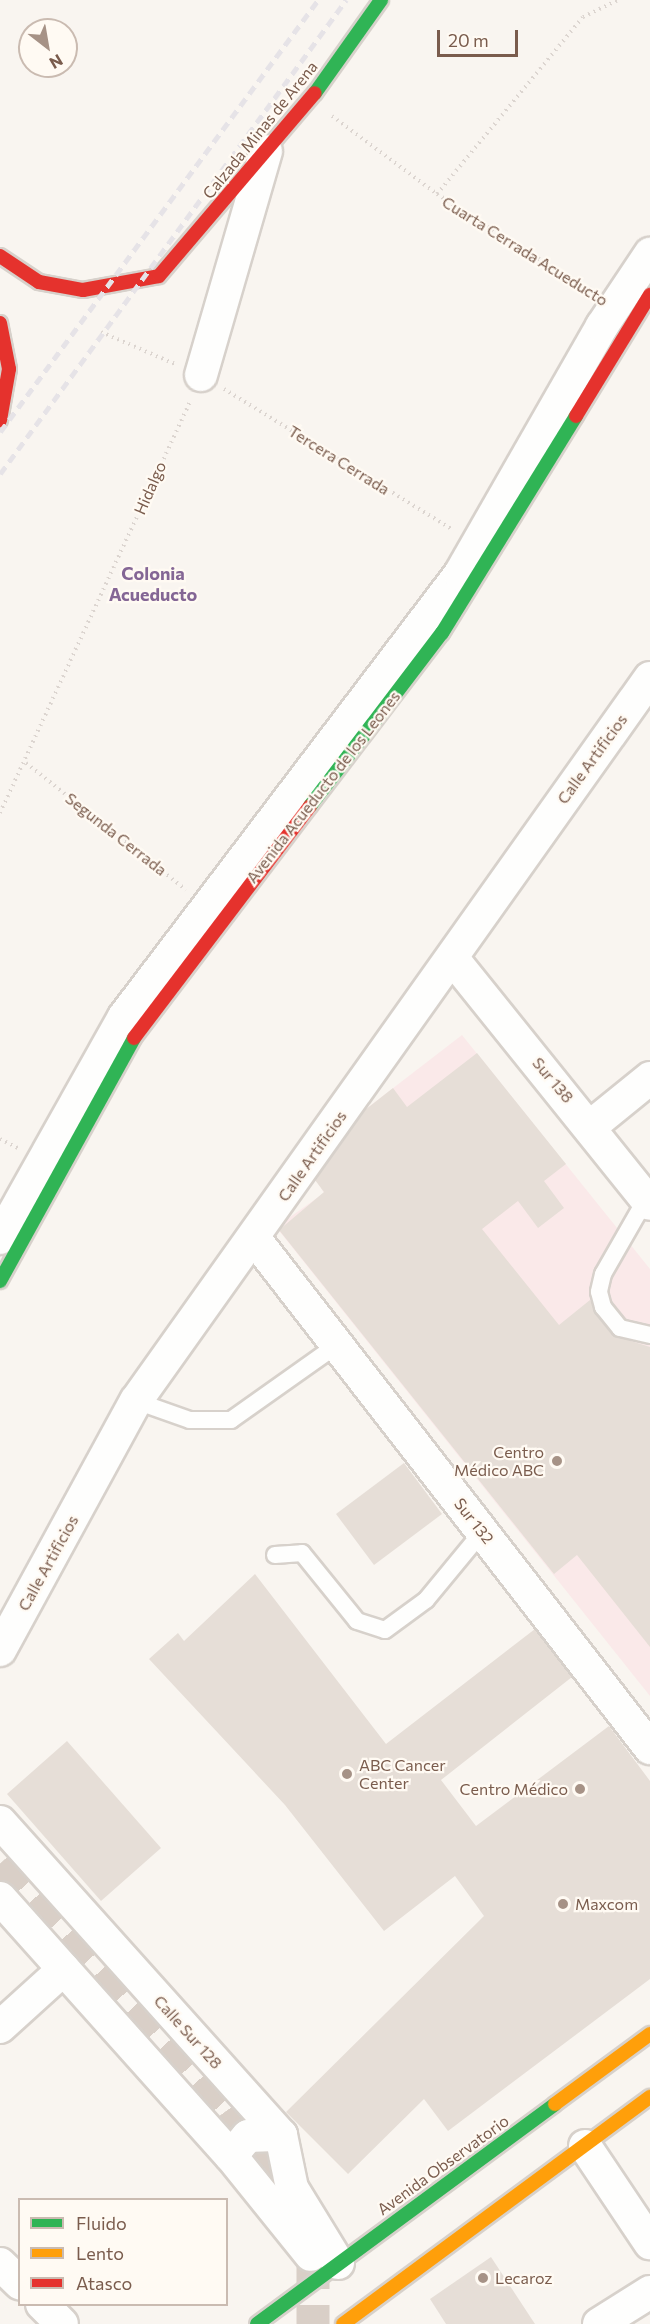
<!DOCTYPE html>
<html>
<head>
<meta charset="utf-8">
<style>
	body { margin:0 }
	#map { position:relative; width:650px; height:2324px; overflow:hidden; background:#f9f5f0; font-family:Commissioner,sans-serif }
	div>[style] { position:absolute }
	.medical>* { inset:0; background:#fae9e9 }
	.building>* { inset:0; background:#e6ded7 }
	.secondary-tunnel>* { height:33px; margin-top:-16.5px; transform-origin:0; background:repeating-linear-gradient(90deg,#d9cfc7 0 33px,transparent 0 49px) }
	.path>* { height:4px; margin-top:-2px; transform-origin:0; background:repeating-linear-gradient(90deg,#dcd5d0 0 1.5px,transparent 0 6px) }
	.roads { filter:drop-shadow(2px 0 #d7d1cb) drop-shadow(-2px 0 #d7d1cb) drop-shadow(0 2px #d7d1cb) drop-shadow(0 -2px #d7d1cb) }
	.lane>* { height:16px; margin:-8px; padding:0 8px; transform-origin:8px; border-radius:8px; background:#fefefd }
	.street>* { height:32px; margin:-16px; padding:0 16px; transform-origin:16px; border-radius:16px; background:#fefefd }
	.fast>* { height:14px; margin:-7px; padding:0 7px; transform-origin:7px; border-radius:7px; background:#30b455 }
	.slow>* { height:14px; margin:-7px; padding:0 7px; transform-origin:7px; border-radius:7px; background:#ff9f0a }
	.jam>* { height:14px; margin:-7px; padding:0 7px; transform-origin:7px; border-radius:7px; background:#e5322d }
	.rail>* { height:4.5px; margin-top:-2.25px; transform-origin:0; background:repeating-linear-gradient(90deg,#e6e3e7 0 9px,transparent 0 15px) }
	.dots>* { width:16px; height:16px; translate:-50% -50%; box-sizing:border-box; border:3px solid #fffaf3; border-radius:50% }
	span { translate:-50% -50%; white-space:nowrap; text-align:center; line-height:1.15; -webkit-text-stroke:4.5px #fffaf3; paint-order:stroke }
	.street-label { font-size:16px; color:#7a5c4d }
	.poi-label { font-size:16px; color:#7a5c4d }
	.right { translate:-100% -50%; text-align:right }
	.left { translate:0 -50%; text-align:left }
	.neighbourhood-label { font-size:18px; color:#846695; font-weight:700 }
	.legend { position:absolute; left:18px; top:2198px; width:210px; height:108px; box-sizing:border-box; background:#fffaf3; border:2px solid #cabbb1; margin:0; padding:8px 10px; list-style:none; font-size:18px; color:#7a5c4d }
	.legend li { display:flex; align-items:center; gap:12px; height:30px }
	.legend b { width:30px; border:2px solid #cabbb1 }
	.north { position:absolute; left:18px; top:18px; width:60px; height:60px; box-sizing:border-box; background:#fffaf3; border:2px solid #cabbb1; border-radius:50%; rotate:149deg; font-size:16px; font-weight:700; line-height:24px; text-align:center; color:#7a5c4d }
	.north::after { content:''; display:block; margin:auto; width:21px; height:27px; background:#a69286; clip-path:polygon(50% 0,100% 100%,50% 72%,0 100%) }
	.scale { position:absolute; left:437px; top:30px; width:81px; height:27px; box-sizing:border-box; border:3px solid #7a5c4d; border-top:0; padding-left:8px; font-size:18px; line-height:21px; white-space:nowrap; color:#7a5c4d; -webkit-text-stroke:4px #fffaf3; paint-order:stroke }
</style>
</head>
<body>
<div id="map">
	<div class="medical">
		<i style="clip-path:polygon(462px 1035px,650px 1269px,650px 1696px,276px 1227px,324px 1193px,315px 1178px,371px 1135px,366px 1109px)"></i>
	</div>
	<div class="building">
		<i style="clip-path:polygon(477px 1053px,566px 1164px,544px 1181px,564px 1208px,538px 1228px,518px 1201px,482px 1229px,559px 1325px,590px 1300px,612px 1335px,650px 1347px,650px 1647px,577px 1555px,554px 1574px,279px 1230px,324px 1192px,315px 1180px,365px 1110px,393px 1088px,407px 1107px)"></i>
		<i style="clip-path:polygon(404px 1463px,442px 1514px,374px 1565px,336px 1514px)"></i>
		<i style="clip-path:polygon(255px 1574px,386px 1744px,535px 1629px,572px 1677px,441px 1780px,476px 1826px,609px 1726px,650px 1781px,650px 1979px,448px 2131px,424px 2099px,348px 2174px,286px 2112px,484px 1916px,455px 1876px,384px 1931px,285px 1805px,149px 1659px,178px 1633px,184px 1641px)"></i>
		<i style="clip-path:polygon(67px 1741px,161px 1848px,101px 1901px,7px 1794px)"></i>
		<i style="clip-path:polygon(491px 2257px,535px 2324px,446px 2324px,430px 2299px)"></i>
	</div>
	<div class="secondary-tunnel">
		<i style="left:0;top:1863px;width:335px;rotate:48deg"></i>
		<i style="left:224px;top:2112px;width:112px;rotate:54deg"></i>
		<i style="left:290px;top:2203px;width:58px;rotate:66.5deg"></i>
		<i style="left:313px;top:2256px;width:68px;rotate:90deg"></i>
	</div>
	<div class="path">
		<i style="left:332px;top:116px;width:131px;rotate:36.6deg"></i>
		<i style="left:437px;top:194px;width:183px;rotate:32.5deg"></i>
		<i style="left:437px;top:194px;width:229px;rotate:-50.5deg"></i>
		<i style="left:583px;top:17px;width:39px;rotate:-26deg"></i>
		<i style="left:101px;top:332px;width:81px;rotate:23.4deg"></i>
		<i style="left:224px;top:389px;width:269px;rotate:31.6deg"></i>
		<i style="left:26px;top:763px;width:204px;rotate:38.4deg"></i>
		<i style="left:0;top:813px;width:454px;rotate:-65.2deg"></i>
		<i style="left:0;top:1139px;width:20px;rotate:27deg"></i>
	</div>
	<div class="roads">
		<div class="lane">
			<i style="left:646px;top:1199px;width:86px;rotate:119.8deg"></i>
			<i style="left:603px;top:1274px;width:18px;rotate:103deg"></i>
			<i style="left:599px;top:1292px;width:16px;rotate:75deg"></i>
			<i style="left:603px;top:1307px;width:27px;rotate:51deg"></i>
			<i style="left:620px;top:1328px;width:31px;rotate:13deg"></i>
			<i style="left:136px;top:1401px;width:57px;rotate:19.4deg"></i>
			<i style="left:190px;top:1420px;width:41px"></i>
			<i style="left:231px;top:1420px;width:130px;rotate:-35.3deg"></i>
			<i style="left:275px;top:1555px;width:27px;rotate:-4deg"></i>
			<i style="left:302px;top:1553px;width:87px;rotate:51deg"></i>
			<i style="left:357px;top:1621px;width:29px;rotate:18deg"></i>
			<i style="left:385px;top:1630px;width:51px;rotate:-36.2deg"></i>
			<i style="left:426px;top:1600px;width:88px;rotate:-50.5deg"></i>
		</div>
		<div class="street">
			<i style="left:201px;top:375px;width:233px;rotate:-73.8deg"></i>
			<i style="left:453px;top:959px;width:314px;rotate:51.2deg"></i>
			<i style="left:591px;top:1126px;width:76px;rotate:-39.1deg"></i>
			<i style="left:0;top:1238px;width:253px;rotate:-60.7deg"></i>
			<i style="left:124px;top:1017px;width:556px;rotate:-52.82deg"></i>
			<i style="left:460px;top:574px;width:286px;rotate:-60.2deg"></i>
			<i style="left:602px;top:326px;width:87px;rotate:-56.3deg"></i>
			<i style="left:254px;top:1238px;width:646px;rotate:52.17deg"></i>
			<i style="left:0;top:1650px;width:284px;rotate:-61.4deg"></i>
			<i style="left:136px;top:1401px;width:887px;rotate:-54.59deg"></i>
			<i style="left:0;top:1822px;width:421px;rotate:48.1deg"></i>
			<i style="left:281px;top:2135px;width:54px;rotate:78.3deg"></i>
			<i style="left:292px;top:2188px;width:88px;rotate:58.5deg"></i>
			<i style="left:0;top:1898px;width:346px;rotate:48.2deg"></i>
			<i style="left:231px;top:2156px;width:127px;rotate:51.1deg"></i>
			<i style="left:0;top:2027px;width:86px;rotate:-42.2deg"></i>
			<i style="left:585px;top:2146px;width:117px;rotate:56.2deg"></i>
			<i style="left:231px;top:2156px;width:26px;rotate:-50deg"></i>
			<i style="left:248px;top:2136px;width:33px;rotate:-2deg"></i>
			<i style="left:0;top:2264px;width:28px;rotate:44deg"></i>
			<i style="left:42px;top:2304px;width:28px;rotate:45deg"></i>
			<i style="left:599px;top:2324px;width:60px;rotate:-32.1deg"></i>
		</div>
		<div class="fast">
			<i style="left:315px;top:93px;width:114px;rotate:-54.6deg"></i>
			<i style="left:310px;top:806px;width:218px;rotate:-52.7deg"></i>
			<i style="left:442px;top:633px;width:255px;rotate:-58.3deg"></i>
			<i style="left:0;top:1281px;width:277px;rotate:-61.1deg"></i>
			<i style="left:257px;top:2324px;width:370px;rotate:-36.4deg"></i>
		</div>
		<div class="slow">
			<i style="left:555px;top:2104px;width:118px;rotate:-36.4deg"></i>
			<i style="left:343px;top:2324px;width:382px;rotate:-36.5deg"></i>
		</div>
		<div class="jam">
			<i style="left:0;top:256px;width:47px;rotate:33.7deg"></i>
			<i style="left:39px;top:282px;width:45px;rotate:10.3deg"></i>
			<i style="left:83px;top:290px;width:77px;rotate:-10.4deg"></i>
			<i style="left:159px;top:276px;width:240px;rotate:-49.6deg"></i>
			<i style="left:0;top:323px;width:47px;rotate:78.9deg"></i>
			<i style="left:9px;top:369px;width:52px;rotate:100deg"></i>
			<i style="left:576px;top:416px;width:142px;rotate:-58.6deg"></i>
			<i style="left:134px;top:1038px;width:291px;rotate:-52.8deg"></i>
		</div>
	</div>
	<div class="rail">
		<i style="left:0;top:432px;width:536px;rotate:-53.64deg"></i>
		<i style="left:0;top:474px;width:587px;rotate:-53.87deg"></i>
	</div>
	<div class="dots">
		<i style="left:557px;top:1461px;background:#a69286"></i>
		<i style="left:347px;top:1774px;background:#a69286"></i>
		<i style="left:580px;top:1789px;background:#a69286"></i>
		<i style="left:563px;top:1904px;background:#a69286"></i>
		<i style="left:483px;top:2278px;background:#a69286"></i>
	</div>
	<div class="street-label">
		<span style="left:260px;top:130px;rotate:-51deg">Calzada Minas de Arena</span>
		<span style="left:525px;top:251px;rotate:32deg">Cuarta Cerrada Acueducto</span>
		<span style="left:339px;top:460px;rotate:32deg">Tercera Cerrada</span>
		<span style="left:150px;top:488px;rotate:-66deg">Hidalgo</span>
		<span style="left:592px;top:759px;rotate:-54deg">Calle Artificios</span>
		<span style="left:323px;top:787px;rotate:-52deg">Avenida Acueducto de los Leones</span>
		<span style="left:116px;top:834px;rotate:38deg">Segunda Cerrada</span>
		<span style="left:553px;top:1080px;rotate:50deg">Sur 138</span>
		<span style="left:312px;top:1156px;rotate:-55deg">Calle Artificios</span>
		<span style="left:474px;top:1521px;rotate:52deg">Sur 132</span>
		<span style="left:48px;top:1563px;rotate:-61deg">Calle Artificios</span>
		<span style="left:188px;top:2032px;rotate:48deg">Calle Sur 128</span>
		<span style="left:443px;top:2165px;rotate:-36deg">Avenida Observatorio</span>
	</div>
	<div class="poi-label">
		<span class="right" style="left:544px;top:1461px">Centro<br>Médico ABC</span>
		<span class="left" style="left:359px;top:1774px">ABC Cancer<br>Center</span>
		<span class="right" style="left:568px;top:1789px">Centro Médico</span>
		<span class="left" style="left:575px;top:1904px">Maxcom</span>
		<span class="left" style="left:495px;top:2278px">Lecaroz</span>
	</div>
	<div class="neighbourhood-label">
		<span style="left:153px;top:584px">Colonia<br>Acueducto</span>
	</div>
	<ul class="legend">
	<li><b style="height:8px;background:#30b455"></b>Fluido</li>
	<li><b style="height:8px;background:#ff9f0a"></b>Lento</li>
	<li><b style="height:8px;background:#e5322d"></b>Atasco</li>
	</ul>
	<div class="north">N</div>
	<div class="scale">20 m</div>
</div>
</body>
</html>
